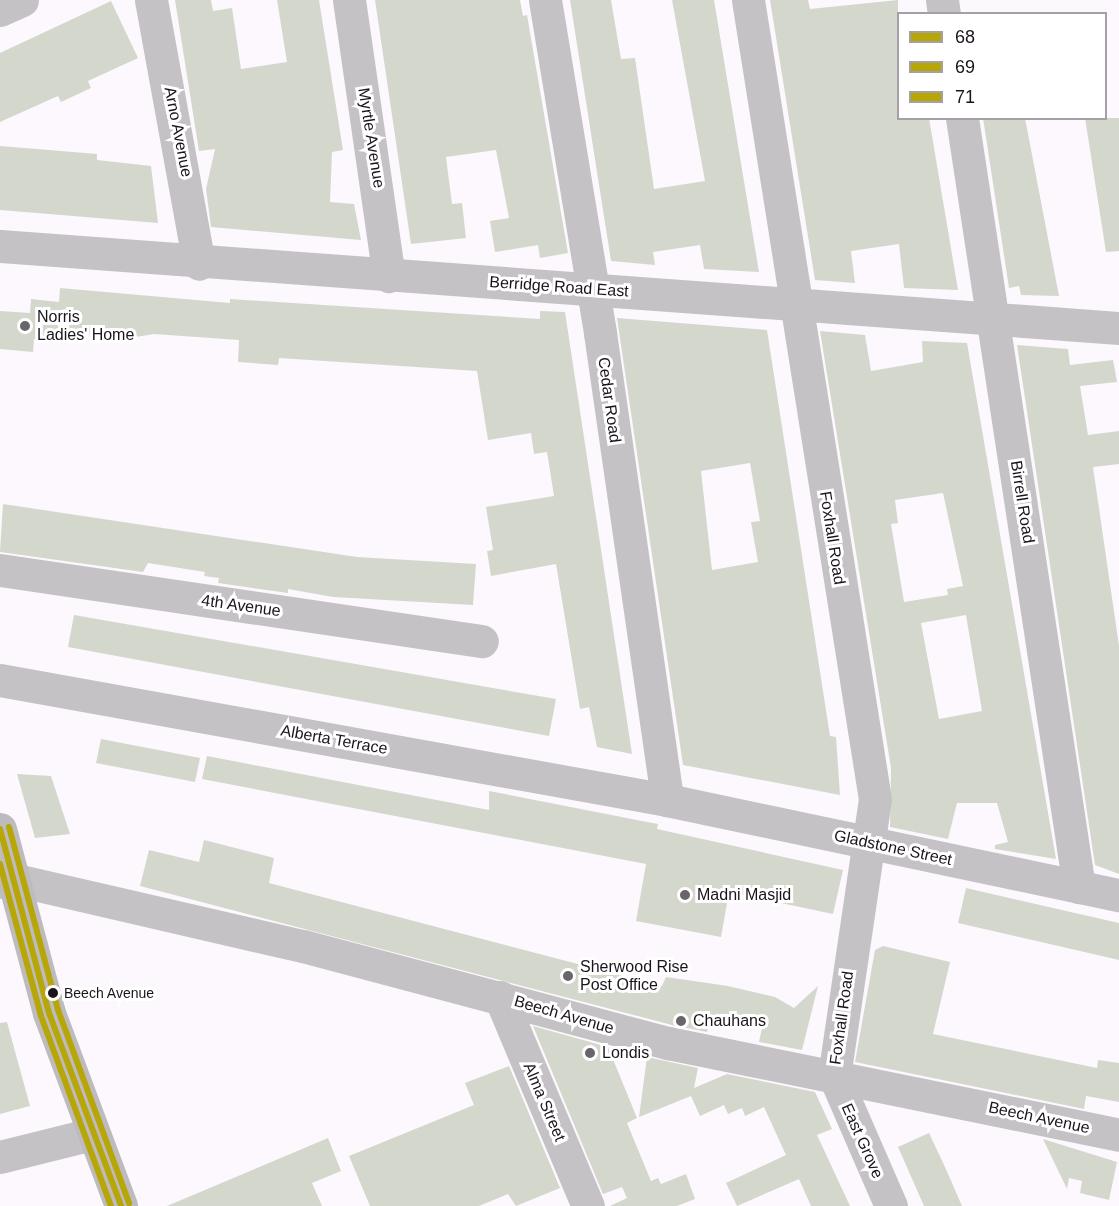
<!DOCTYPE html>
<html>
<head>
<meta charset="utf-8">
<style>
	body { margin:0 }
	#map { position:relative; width:1119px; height:1206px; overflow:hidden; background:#fcf8fd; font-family:Helvetica,sans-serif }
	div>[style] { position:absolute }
	.building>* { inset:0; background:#d4d8cc }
	.minor>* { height:33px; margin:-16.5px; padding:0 16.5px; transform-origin:16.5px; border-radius:16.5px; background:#c5c2c6 }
	.major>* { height:33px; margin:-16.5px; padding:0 16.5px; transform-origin:16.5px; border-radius:16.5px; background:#bebbbf }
	.bus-1>* { height:6px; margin:-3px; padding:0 3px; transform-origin:3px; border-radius:3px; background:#b7a608 }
	.bus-2>* { height:6px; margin:-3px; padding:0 3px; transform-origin:3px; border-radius:3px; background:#b7a608 }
	.bus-3>* { height:6px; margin:-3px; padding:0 3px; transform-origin:3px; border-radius:3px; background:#b7a608 }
	.dots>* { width:16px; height:16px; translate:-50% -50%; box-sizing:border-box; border:3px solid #fff; border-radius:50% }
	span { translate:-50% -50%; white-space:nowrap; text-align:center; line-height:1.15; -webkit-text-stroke:6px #fff; paint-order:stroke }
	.bus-label { font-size:14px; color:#1b141c }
	.left { translate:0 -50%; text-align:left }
	.street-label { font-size:16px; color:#1b141c }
	.poi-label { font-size:16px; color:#1b141c }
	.legend { position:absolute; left:897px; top:12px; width:210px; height:108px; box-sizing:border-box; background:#fff; border:2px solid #a4a1a4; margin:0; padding:8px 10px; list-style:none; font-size:18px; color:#1b141c }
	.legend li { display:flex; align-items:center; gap:12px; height:30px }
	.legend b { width:30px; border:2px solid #a4a1a4 }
</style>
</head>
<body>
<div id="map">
	<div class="building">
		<i style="clip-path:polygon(175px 0,211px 0,213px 11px,232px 8px,241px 69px,287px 62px,277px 0,319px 0,343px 150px,332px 152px,330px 202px,354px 204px,361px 240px,211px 227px,206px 189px,215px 149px,199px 151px)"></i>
		<i style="clip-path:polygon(375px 0,520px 0,523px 16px,527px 15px,568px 253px,540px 258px,538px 245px,495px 252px,490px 221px,509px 218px,496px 150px,446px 157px,452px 204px,462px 203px,466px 238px,411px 244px)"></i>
		<i style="clip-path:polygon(570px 0,611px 0,621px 59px,635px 58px,654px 189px,705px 181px,672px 0,714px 0,759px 272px,704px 269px,700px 245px,653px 252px,655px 265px,611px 261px)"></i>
		<i style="clip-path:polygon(770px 0,808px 0,810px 9px,898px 0,898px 118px,929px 118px,958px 290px,904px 288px,899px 244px,851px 251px,855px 283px,815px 280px)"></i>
		<i style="clip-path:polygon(111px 1px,138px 58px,88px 81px,91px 88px,61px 102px,58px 96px,0 122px,0 53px)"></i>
		<i style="clip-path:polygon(983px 118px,1025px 118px,1059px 296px,1021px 295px,1019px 286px,1009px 288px)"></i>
		<i style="clip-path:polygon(1085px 118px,1119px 118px,1119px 251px,1106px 252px)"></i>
		<i style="clip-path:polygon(0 146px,97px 154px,97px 160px,151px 166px,158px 223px,0 210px)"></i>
		<i style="clip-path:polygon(60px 288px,230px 303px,230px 299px,540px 319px,540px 311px,565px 312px,632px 754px,597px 747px,589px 707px,580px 709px,556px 564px,491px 576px,487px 551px,493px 550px,486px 507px,554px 496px,547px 452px,534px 454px,531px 433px,488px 440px,477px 371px,279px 358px,278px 365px,238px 362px,239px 340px,154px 334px,136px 337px,50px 332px,49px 339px,34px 339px,33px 352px,0 349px,0 311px,30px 313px,31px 299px,59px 302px)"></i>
		<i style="clip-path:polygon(evenodd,617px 318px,767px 330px,830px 736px,836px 737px,840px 795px,683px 765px,617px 318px,750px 463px,760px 521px,751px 522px,758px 562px,712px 570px,701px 471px,750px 463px)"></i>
		<i style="clip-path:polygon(evenodd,820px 331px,865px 335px,871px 371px,923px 362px,922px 341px,967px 343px,1056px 859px,995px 849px,995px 845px,1008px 842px,997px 803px,957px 803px,948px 839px,890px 827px,891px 768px,820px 331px,943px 493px,963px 586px,947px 589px,948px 595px,904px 602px,891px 524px,898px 523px,895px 500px,943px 493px,820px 331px,966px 615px,982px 711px,939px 719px,921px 623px,966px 615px)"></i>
		<i style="clip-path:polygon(1017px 345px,1068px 349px,1070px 365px,1113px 360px,1117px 382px,1080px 386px,1088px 435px,1119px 431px,1119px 464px,1093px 467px,1119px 646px,1119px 874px,1095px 865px)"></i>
		<i style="clip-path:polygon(3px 504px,357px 557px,476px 564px,473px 605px,333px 597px,288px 589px,288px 593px,218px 583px,219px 578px,204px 576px,205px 572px,148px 563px,143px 572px,0 552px)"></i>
		<i style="clip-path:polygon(74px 615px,556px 699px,549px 736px,68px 647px)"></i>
		<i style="clip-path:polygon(101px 739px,200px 758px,195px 782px,96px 763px)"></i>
		<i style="clip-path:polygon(207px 756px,489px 810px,489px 791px,642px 821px,658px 824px,657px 829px,843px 870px,833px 914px,729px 892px,721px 937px,636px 921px,646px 864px,202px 779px)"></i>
		<i style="clip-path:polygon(17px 774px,51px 776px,70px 834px,35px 838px)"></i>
		<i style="clip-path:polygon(204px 840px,274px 858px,269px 883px,662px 986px,666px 977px,728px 986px,775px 997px,794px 1008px,818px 986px,802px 1050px,759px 1042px,762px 1028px,711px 1016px,707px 1032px,672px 1025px,140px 886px,149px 850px,199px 862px)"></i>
		<i style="clip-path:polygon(966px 888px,1119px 923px,1119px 960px,958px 923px)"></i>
		<i style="clip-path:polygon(883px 946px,950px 962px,933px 1034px,1097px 1068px,1098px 1060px,1119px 1063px,1119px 1102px,1086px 1096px,1084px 1109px,855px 1062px,875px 950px)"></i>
		<i style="clip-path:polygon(7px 1022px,30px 1106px,0 1114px,0 1023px)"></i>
		<i style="clip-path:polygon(533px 1026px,608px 1047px,637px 1118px,627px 1123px,651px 1181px,658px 1178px,661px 1184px,686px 1174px,695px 1199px,677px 1206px,610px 1206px,627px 1198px,622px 1187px,603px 1194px)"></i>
		<i style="clip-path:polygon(647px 1057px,698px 1068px,694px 1088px,727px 1074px,815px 1092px,832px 1129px,817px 1135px,850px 1206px,811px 1206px,799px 1179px,737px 1206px,726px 1183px,786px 1155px,764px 1107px,745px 1116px,742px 1108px,728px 1114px,724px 1105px,700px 1116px,691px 1096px,639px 1117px)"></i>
		<i style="clip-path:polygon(509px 1066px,560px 1188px,516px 1206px,508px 1194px,479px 1206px,370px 1206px,349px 1156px,474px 1105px,465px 1083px)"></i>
		<i style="clip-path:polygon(929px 1133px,945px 1167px,962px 1206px,924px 1206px,898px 1147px)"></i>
		<i style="clip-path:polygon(328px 1138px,341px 1171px,312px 1183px,322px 1206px,167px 1206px)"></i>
		<i style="clip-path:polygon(1043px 1139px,1117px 1162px,1109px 1200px,1080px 1193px,1082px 1181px,1069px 1178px,1067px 1189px)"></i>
	</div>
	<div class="minor">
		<i style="left:151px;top:0;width:268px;rotate:79.7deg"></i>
		<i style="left:349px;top:0;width:279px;rotate:81.8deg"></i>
		<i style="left:545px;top:0;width:338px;rotate:80.6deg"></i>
		<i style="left:600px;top:333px;width:472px;rotate:81.8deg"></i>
		<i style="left:748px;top:0;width:809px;rotate:80.97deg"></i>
		<i style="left:875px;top:799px;width:279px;rotate:98.4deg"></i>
		<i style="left:834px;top:1075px;width:143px;rotate:66.5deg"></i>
		<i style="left:942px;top:0;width:14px;rotate:82deg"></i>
		<i style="left:0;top:10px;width:24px;rotate:-24deg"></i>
		<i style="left:962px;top:118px;width:778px;rotate:81.35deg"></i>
		<i style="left:0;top:246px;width:1122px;rotate:4.19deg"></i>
		<i style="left:0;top:570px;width:487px;rotate:8.4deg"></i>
		<i style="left:0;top:680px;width:678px;rotate:10.2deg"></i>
		<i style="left:667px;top:800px;width:462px;rotate:11.9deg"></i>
		<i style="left:0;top:882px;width:12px;rotate:-14deg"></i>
		<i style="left:12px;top:879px;width:299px;rotate:13deg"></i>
		<i style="left:303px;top:946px;width:378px;rotate:14.9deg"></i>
		<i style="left:668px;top:1043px;width:460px;rotate:11.5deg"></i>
		<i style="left:500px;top:997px;width:227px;rotate:67.2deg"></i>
		<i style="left:0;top:1157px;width:95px;rotate:-14deg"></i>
	</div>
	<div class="major">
		<i style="left:0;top:829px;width:190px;rotate:75.1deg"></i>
		<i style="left:49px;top:1013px;width:206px;rotate:69.5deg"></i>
	</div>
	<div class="bus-1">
		<i style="left:0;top:829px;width:190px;rotate:75.1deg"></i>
		<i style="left:49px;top:1013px;width:206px;rotate:69.5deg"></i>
	</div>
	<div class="bus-2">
		<i style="left:0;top:864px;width:157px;rotate:74.9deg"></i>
		<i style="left:41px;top:1016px;width:202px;rotate:69.8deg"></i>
	</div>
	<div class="bus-3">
		<i style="left:9px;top:827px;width:189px;rotate:75deg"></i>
		<i style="left:58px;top:1010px;width:206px;rotate:69.8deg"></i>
	</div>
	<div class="dots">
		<i style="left:25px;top:326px;background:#6a646b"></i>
		<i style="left:685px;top:895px;background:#6a646b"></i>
		<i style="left:568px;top:976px;background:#6a646b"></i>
		<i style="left:53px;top:993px;background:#1b141c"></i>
		<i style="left:681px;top:1021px;background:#6a646b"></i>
		<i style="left:590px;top:1053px;background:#6a646b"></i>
	</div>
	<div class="bus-label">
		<span class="left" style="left:64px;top:993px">Beech Avenue</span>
	</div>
	<div class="street-label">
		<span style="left:178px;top:132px;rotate:79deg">Arno Avenue</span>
		<span style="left:371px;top:138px;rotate:81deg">Myrtle Avenue</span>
		<span style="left:559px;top:287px;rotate:4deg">Berridge Road East</span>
		<span style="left:609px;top:400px;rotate:82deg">Cedar Road</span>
		<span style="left:1022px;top:502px;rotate:81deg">Birrell Road</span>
		<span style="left:832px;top:538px;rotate:81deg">Foxhall Road</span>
		<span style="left:241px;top:606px;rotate:8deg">4th Avenue</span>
		<span style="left:334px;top:740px;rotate:10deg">Alberta Terrace</span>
		<span style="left:893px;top:848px;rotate:12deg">Gladstone Street</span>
		<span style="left:564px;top:1015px;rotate:16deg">Beech Avenue</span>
		<span style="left:842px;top:1018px;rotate:-82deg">Foxhall Road</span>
		<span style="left:544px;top:1102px;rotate:67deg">Alma Street</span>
		<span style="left:1039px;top:1118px;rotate:12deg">Beech Avenue</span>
		<span style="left:862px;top:1141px;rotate:66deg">East Grove</span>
	</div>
	<div class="poi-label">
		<span class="left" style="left:37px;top:326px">Norris<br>Ladies' Home</span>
		<span class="left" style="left:697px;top:895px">Madni Masjid</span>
		<span class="left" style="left:580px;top:976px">Sherwood Rise<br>Post Office</span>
		<span class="left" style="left:693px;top:1021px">Chauhans</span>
		<span class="left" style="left:602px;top:1053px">Londis</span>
	</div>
	<ul class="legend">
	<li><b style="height:8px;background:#b7a608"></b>68</li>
	<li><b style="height:8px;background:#b7a608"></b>69</li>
	<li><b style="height:8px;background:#b7a608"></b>71</li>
	</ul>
</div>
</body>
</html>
